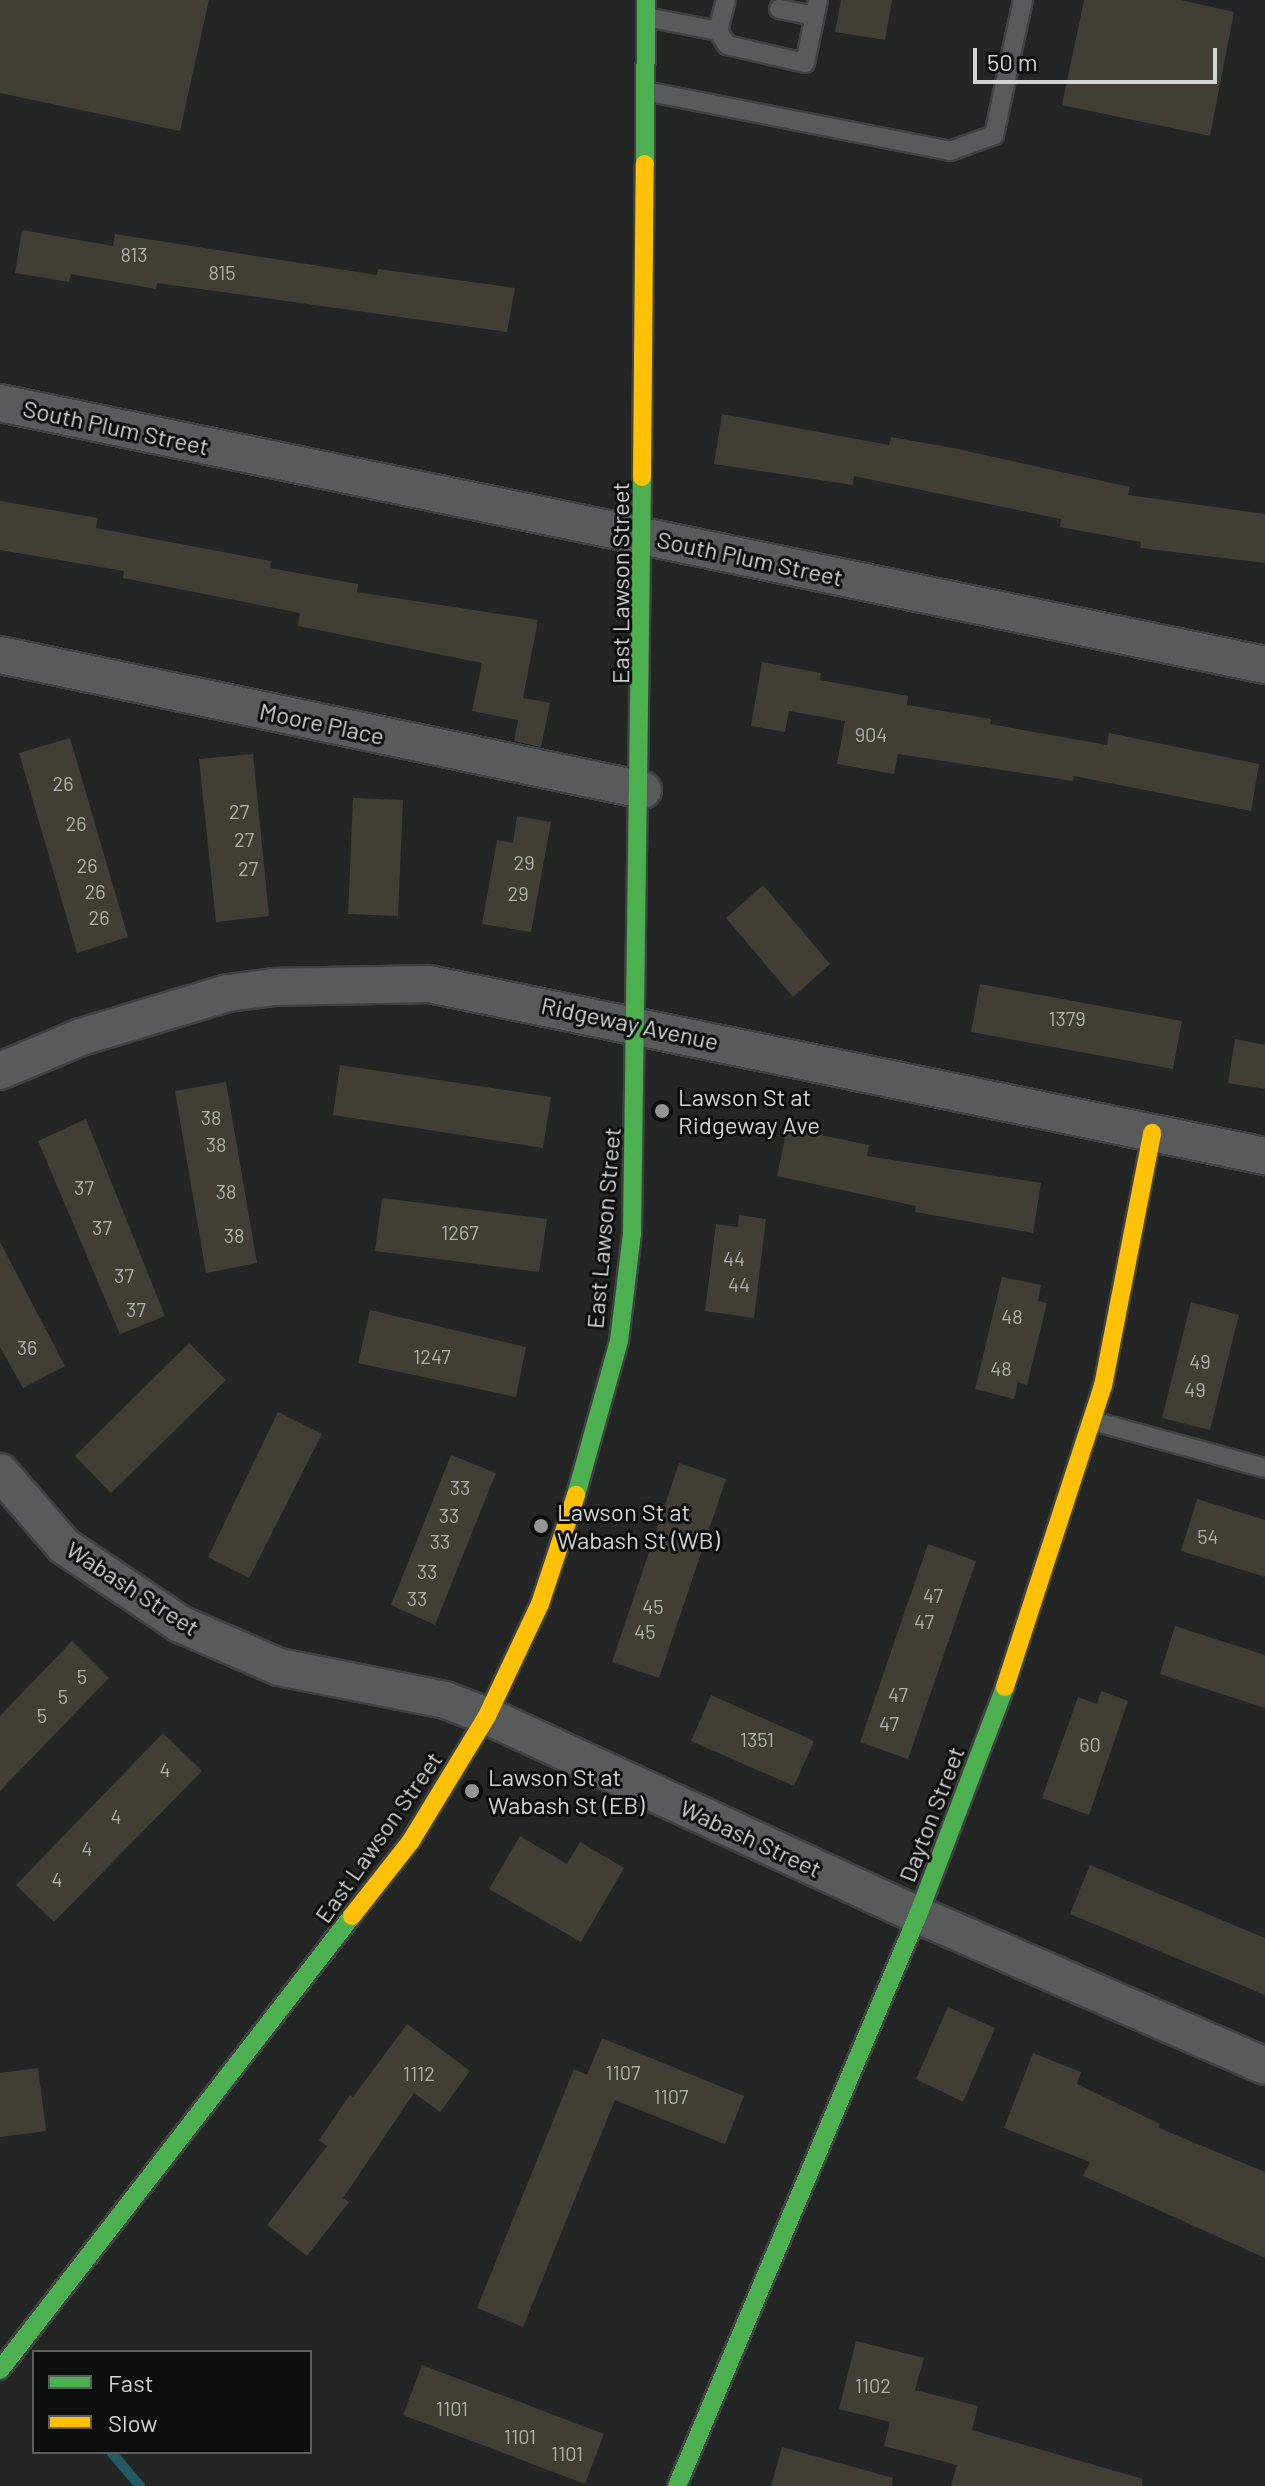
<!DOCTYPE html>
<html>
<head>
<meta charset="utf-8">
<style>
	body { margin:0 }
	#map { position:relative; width:1265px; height:2486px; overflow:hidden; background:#242525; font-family:Barlow,sans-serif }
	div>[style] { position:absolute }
	.stream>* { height:10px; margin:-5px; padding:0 5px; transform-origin:5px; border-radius:5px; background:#235962 }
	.building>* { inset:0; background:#403e35 }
	.roads { filter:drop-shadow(2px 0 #404141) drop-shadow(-2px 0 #404141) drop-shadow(0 2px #404141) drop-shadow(0 -2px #404141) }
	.lane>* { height:18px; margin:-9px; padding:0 9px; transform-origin:9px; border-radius:9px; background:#595a5b }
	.street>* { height:36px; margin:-18px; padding:0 18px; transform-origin:18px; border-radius:18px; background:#595a5b }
	.fast>* { height:18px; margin:-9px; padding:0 9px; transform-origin:9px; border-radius:9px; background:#4caf50 }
	.slow>* { height:18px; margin:-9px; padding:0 9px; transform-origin:9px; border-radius:9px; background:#ffc107 }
	.dots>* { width:22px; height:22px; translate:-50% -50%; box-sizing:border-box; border:4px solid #0d0e0e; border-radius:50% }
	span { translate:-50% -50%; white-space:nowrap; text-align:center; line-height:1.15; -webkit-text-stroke:6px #0d0e0e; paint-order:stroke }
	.number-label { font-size:20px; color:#aeaeac }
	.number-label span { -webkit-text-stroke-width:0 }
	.street-label { font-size:24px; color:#d2d4d4 }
	.poi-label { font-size:24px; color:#d2d4d4 }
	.left { translate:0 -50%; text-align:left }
	.legend { position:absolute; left:32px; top:2350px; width:280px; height:104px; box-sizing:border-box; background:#0d0e0e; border:2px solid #5c5d5d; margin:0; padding:10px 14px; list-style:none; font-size:24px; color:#d2d4d4 }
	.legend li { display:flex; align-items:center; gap:16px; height:40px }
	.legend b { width:40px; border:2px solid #5c5d5d }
	.scale { position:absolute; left:973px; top:48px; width:244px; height:36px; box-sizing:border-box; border:4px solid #d2d4d4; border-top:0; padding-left:10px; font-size:24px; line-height:28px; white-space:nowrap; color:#d2d4d4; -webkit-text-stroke:6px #0d0e0e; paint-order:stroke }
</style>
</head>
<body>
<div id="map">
	<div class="stream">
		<i style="left:111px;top:2452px;width:45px;rotate:49.5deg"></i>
	</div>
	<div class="building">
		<i style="clip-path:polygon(0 0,209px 0,180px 131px,0 93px)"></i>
		<i style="clip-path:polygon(841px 0,892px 0,885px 40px,835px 32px)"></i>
		<i style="clip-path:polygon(1084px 0,1181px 0,1234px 12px,1210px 136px,1062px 105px)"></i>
		<i style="clip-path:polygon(22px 230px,113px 246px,115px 234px,377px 275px,378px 269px,515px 288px,507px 332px,157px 283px,156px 289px,71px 274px,69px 282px,15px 273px)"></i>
		<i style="clip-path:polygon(722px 414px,889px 445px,891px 437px,953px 448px,1130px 487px,1128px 495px,1265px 514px,1265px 563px,1140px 548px,1141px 542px,1060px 527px,1061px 519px,854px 476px,853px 485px,714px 464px)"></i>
		<i style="clip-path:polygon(0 501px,98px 518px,96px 528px,271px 561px,270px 568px,358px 584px,357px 592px,538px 620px,523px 698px,550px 703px,541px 747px,514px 741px,518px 720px,472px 711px,482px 663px,298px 626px,300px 613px,123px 578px,124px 571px,0 550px)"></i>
		<i style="clip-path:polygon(762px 662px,821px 673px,820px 680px,908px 696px,907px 705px,991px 719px,990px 724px,1107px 745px,1109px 733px,1259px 764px,1251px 811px,1074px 776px,1073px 781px,898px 754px,894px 774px,837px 764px,845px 721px,789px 711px,785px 732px,751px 726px)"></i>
		<i style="clip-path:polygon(70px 738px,128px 937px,77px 953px,19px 753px)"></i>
		<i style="clip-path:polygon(253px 754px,269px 916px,216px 922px,199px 759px)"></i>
		<i style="clip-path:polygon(353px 798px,403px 800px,398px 916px,348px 914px)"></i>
		<i style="clip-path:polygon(517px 816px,551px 822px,531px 932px,482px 924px,497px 840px,513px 843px)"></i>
		<i style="clip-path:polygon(763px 885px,830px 964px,793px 997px,726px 918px)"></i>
		<i style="clip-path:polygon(980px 984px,1182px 1021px,1173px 1069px,971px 1032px)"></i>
		<i style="clip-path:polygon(1235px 1039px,1265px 1045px,1265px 1089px,1228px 1083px)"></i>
		<i style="clip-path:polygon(340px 1065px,551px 1097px,543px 1148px,333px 1115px)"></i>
		<i style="clip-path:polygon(226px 1082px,257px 1263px,206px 1273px,175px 1091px)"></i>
		<i style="clip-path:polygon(86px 1119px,165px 1316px,120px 1334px,38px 1141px)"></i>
		<i style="clip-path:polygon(787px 1128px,869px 1145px,867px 1156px,1041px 1183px,1033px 1233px,915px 1212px,916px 1206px,777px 1176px)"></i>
		<i style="clip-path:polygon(382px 1198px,547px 1219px,539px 1272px,375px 1251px)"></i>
		<i style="clip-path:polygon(739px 1215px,766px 1219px,754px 1318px,705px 1311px,716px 1224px,738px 1227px)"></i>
		<i style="clip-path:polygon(0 1242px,65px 1366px,23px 1388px,0 1347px)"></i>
		<i style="clip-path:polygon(1002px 1277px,1041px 1285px,1038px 1301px,1047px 1303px,1027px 1385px,1018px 1382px,1014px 1399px,975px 1389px)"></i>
		<i style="clip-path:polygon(1191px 1302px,1239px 1315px,1210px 1430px,1162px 1418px)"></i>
		<i style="clip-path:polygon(370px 1310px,526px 1347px,516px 1397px,358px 1363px)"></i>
		<i style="clip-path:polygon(189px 1343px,226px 1380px,111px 1493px,75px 1456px)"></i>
		<i style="clip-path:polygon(278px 1412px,322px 1434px,249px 1578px,208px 1557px)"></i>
		<i style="clip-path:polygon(451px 1455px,496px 1473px,435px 1625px,391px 1605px)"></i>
		<i style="clip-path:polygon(679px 1463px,726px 1479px,659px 1678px,612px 1662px)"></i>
		<i style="clip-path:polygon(1197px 1499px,1265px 1520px,1265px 1577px,1181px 1551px)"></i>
		<i style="clip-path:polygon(928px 1544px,976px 1561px,908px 1759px,860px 1742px)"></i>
		<i style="clip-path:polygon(1175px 1626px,1265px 1655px,1265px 1708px,1160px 1674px)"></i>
		<i style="clip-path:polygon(72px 1641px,109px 1678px,0 1791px,0 1716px)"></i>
		<i style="clip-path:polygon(1101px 1691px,1128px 1701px,1089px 1815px,1042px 1798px,1078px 1697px,1097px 1704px)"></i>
		<i style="clip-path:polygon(711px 1695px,814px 1741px,794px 1786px,691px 1741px)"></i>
		<i style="clip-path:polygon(163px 1733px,202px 1771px,54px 1922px,16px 1885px)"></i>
		<i style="clip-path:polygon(520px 1836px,567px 1864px,580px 1842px,624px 1868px,581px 1942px,489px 1889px)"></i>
		<i style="clip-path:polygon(1090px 1865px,1265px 1938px,1265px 1995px,1070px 1914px)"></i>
		<i style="clip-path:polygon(948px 2007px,995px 2028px,963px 2102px,916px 2079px)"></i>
		<i style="clip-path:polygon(407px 2024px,470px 2071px,440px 2112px,414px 2093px,343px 2198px,349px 2202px,307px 2256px,267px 2225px,327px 2146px,319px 2140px,350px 2095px,353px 2097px)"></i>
		<i style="clip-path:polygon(602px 2038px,744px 2096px,725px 2144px,615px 2100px,523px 2327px,477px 2308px,574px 2069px,587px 2075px)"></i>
		<i style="clip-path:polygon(1033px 2053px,1081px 2072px,1077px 2084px,1160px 2124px,1159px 2128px,1265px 2172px,1265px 2258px,1083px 2176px,1090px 2162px,1004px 2128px)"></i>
		<i style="clip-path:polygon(38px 2068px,46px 2131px,0 2137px,0 2073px)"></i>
		<i style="clip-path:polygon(856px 2341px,924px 2358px,915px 2390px,978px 2406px,972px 2430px,1143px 2479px,1142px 2486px,951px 2486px,957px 2465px,884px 2446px,890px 2422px,839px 2409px)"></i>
		<i style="clip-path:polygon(422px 2365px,604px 2434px,585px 2484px,403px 2415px)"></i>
		<i style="clip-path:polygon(782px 2447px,893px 2478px,892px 2486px,771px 2486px)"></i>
	</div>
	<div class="roads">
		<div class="lane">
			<i style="left:779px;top:9px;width:36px;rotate:11deg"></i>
			<i style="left:646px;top:17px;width:73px;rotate:11deg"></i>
			<i style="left:718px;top:31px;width:17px;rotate:57deg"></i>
			<i style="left:727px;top:45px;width:80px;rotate:13deg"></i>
			<i style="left:805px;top:63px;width:64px;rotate:-78.3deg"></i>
			<i style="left:718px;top:31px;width:32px;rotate:-76deg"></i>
			<i style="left:645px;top:91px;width:311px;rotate:11.1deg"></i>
			<i style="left:950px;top:151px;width:47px;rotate:-20deg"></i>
			<i style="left:994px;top:135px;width:138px;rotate:-77.9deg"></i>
			<i style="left:1093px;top:1421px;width:178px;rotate:15.3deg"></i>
		</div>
		<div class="street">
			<i style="left:0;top:403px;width:1292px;rotate:11.7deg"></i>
			<i style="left:0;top:655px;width:657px;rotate:11.86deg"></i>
			<i style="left:0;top:1071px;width:88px;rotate:-22.8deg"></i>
			<i style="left:81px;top:1037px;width:153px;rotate:-16.7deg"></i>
			<i style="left:228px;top:993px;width:46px;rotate:-7.4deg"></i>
			<i style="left:274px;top:987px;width:155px;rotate:-1.1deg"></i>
			<i style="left:429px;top:984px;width:854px;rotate:11.63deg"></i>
			<i style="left:0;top:1472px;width:98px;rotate:49.1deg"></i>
			<i style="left:64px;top:1546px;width:140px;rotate:33.9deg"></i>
			<i style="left:180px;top:1624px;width:108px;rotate:23.5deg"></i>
			<i style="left:279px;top:1667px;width:169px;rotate:11.2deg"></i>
			<i style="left:445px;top:1700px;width:45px;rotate:20.9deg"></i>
			<i style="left:487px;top:1716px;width:475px;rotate:24.8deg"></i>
			<i style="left:918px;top:1915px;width:378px;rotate:23.5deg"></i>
		</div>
		<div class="fast">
			<i style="left:645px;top:164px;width:164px;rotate:-89.7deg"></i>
			<i style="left:576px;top:1495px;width:160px;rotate:-74.4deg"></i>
			<i style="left:619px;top:1341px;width:108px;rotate:-83.1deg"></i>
			<i style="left:632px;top:1234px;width:757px;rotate:-89.24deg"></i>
			<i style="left:0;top:2370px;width:574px;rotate:-52.21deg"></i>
			<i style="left:677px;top:2486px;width:620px;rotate:-67.12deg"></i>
			<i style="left:918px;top:1915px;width:244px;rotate:-69.1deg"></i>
		</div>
		<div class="slow">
			<i style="left:642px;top:477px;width:313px;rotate:-89.5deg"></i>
			<i style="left:1005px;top:1687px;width:317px;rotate:-72deg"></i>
			<i style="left:1103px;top:1386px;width:258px;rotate:-79deg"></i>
			<i style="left:352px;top:1916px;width:95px;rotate:-51.8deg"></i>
			<i style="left:411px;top:1841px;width:146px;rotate:-58.7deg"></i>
			<i style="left:487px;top:1716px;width:124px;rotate:-64.7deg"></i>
			<i style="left:540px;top:1604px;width:115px;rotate:-71.7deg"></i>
		</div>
	</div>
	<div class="dots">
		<i style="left:662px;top:1111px;background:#959797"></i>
		<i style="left:541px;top:1526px;background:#959797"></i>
		<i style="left:472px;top:1791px;background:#959797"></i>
	</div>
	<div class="number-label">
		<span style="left:134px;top:254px">813</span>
		<span style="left:222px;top:272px">815</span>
		<span style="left:871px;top:734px">904</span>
		<span style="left:63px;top:783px">26</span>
		<span style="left:239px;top:811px">27</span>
		<span style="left:76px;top:823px">26</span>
		<span style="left:244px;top:839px">27</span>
		<span style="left:524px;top:862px">29</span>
		<span style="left:87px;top:865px">26</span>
		<span style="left:248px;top:868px">27</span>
		<span style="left:95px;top:891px">26</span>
		<span style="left:518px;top:893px">29</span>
		<span style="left:99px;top:917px">26</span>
		<span style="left:1067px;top:1018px">1379</span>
		<span style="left:211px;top:1117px">38</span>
		<span style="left:216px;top:1144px">38</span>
		<span style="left:84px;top:1187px">37</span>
		<span style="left:226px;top:1191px">38</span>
		<span style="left:102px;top:1227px">37</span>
		<span style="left:460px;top:1232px">1267</span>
		<span style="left:234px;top:1235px">38</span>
		<span style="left:734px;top:1258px">44</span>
		<span style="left:124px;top:1275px">37</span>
		<span style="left:739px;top:1284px">44</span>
		<span style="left:136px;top:1309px">37</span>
		<span style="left:1012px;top:1316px">48</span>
		<span style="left:27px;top:1347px">36</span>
		<span style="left:432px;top:1356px">1247</span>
		<span style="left:1200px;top:1361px">49</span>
		<span style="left:1001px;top:1368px">48</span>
		<span style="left:1195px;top:1389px">49</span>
		<span style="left:460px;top:1487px">33</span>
		<span style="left:449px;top:1515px">33</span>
		<span style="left:1208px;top:1536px">54</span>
		<span style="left:440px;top:1541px">33</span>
		<span style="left:427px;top:1571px">33</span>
		<span style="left:933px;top:1595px">47</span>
		<span style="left:417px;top:1598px">33</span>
		<span style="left:653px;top:1606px">45</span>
		<span style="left:924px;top:1621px">47</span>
		<span style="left:645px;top:1631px">45</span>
		<span style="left:82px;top:1676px">5</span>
		<span style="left:898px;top:1694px">47</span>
		<span style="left:63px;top:1696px">5</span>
		<span style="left:42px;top:1715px">5</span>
		<span style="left:889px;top:1723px">47</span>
		<span style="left:757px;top:1739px">1351</span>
		<span style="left:1090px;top:1744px">60</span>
		<span style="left:165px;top:1769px">4</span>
		<span style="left:116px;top:1816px">4</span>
		<span style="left:87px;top:1848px">4</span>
		<span style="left:57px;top:1879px">4</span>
		<span style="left:623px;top:2072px">1107</span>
		<span style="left:419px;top:2073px">1112</span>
		<span style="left:671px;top:2096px">1107</span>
		<span style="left:873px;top:2385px">1102</span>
		<span style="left:452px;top:2408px">1101</span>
		<span style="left:520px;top:2436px">1101</span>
		<span style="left:567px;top:2453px">1101</span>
	</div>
	<div class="street-label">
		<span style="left:116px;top:427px;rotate:12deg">South Plum Street</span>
		<span style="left:750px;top:558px;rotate:12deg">South Plum Street</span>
		<span style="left:620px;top:583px;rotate:-90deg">East Lawson Street</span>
		<span style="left:322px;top:723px;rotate:12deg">Moore Place</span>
		<span style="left:630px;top:1023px;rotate:12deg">Ridgeway Avenue</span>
		<span style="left:603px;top:1228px;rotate:-85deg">East Lawson Street</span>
		<span style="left:133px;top:1588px;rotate:33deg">Wabash Street</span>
		<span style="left:931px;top:1814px;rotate:-69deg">Dayton Street</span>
		<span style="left:378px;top:1837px;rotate:-55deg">East Lawson Street</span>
		<span style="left:751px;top:1838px;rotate:25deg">Wabash Street</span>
	</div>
	<div class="poi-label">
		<span class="left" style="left:678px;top:1111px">Lawson St at<br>Ridgeway Ave</span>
		<span class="left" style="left:557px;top:1526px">Lawson St at<br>Wabash St (WB)</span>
		<span class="left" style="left:488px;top:1791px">Lawson St at<br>Wabash St (EB)</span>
	</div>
	<ul class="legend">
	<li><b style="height:10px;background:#4caf50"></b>Fast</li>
	<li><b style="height:10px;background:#ffc107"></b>Slow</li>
	</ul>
	<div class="scale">50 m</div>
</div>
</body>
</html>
